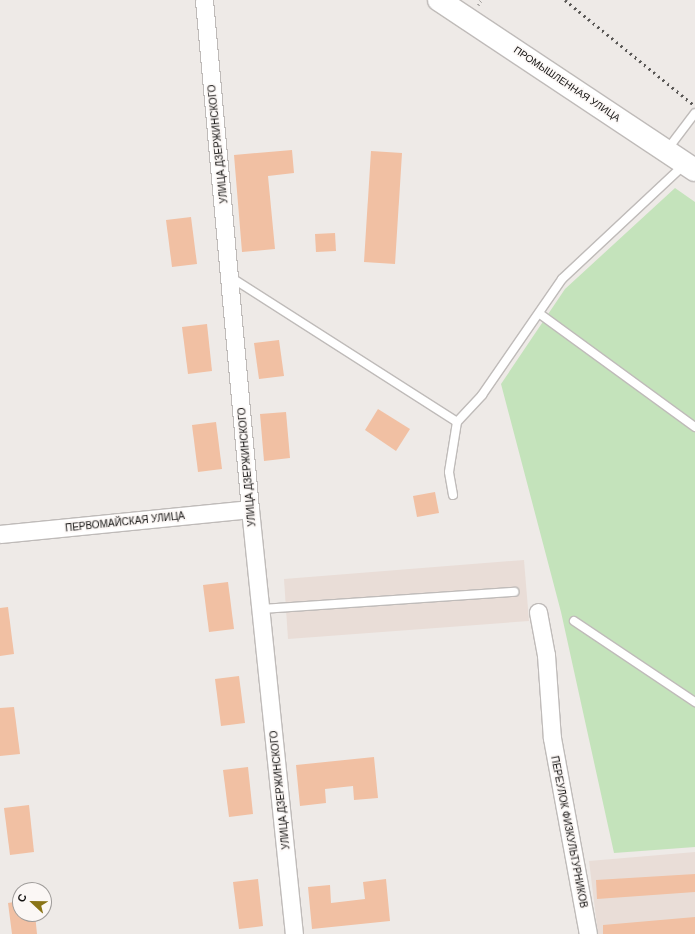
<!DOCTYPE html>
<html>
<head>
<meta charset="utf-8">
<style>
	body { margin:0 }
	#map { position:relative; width:695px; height:934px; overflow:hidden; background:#eeeae7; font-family:"DM Sans",sans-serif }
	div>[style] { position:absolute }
	.built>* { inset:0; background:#e9ddd7 }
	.green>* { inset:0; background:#c4e3bb }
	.building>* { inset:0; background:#f1c0a3 }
	.path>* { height:2.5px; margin-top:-1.25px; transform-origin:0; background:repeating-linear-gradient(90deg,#a29f9c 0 1px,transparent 0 4px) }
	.roads { filter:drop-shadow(1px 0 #bfbbb9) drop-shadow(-1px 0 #bfbbb9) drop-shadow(0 1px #bfbbb9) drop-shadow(0 -1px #bfbbb9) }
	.service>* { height:8px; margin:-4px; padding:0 4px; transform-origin:4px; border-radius:4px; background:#fff }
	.minor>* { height:17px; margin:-8.5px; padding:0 8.5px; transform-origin:8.5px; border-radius:8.5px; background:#fff }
	.secondary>* { height:22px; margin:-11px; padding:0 11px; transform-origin:11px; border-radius:11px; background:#fff }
	.rail>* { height:3px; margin-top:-1.5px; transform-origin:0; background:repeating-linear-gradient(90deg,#595755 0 2px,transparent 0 6px) }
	span { translate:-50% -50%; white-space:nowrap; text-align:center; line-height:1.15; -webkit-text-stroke:3px #fbf7f5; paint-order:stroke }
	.street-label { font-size:10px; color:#141312 }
	.north { position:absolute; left:12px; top:882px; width:40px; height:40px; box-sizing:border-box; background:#fbf7f5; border:1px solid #9f9c9a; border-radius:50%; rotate:292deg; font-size:11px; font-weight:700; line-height:16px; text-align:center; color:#141312 }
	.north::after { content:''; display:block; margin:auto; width:14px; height:18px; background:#897417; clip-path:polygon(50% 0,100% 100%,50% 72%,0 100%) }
</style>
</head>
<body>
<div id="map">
	<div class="built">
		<i style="clip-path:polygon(524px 560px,529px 621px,288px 639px,284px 579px)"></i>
		<i style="clip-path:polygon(695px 852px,695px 934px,598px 934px,589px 861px)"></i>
	</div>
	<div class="green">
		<i style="clip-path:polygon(675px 188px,695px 202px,695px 847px,614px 853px,561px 612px,501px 384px,565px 289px)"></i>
	</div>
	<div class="building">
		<i style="clip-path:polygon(292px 150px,294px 173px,268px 176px,275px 249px,242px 252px,234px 155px)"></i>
		<i style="clip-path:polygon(371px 151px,402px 153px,395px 264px,364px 262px)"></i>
		<i style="clip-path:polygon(191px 217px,197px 264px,172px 267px,166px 220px)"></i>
		<i style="clip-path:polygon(335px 233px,336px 251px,316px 252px,315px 234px)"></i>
		<i style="clip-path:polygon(207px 324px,212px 371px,188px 374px,182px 327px)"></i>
		<i style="clip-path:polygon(279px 340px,284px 376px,259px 379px,254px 343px)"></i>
		<i style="clip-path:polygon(378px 409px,410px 429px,396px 451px,365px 430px)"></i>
		<i style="clip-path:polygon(286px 412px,290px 458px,264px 461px,260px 414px)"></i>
		<i style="clip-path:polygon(216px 422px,222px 469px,198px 472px,192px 425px)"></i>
		<i style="clip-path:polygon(435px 492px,439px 513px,417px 517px,413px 496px)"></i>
		<i style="clip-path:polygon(228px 582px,234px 629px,209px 632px,203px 585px)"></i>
		<i style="clip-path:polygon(8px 607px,14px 654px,0 656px,0 608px)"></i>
		<i style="clip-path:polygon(239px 676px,245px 723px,221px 726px,215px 679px)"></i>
		<i style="clip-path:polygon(14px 707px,20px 754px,0 756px,0 708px)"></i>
		<i style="clip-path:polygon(374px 757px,378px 798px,354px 800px,353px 786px,325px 789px,326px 803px,300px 806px,296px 765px)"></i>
		<i style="clip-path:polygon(248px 767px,253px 814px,229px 817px,223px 770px)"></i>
		<i style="clip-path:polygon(29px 805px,34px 852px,10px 855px,4px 808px)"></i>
		<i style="clip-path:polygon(695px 874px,695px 892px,597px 899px,596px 880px)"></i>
		<i style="clip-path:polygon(258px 879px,263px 926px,239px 929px,233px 882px)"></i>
		<i style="clip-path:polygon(386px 879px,390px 921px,312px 929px,308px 887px,330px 885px,331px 903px,365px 899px,363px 882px)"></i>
		<i style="clip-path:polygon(20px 901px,20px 914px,35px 914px,37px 934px,12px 934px,8px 903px)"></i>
		<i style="clip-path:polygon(695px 917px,695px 934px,603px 934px,603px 925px)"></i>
	</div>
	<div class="path">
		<i style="left:478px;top:5px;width:6px;rotate:-59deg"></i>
	</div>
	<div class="roads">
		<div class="service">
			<i style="left:667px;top:150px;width:46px;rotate:-52.9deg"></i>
			<i style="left:232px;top:278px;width:267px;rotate:32.6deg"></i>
			<i style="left:457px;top:422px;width:37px;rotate:-47deg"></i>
			<i style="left:482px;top:395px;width:141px;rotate:-55.4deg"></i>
			<i style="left:562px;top:279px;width:168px;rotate:-43.1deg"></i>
			<i style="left:540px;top:314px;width:192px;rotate:36.1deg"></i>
			<i style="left:453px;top:495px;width:23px;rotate:-100deg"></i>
			<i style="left:449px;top:472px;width:51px;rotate:-80.9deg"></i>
			<i style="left:262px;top:609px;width:253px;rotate:-3.9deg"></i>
			<i style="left:574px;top:621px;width:146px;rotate:33.8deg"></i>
		</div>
		<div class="minor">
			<i style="left:204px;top:0;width:511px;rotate:84.84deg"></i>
			<i style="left:250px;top:509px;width:427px;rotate:84.1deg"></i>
			<i style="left:0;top:534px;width:251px;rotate:-5.7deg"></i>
			<i style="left:538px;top:612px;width:44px;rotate:79.5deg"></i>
			<i style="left:546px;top:655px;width:83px;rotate:85.9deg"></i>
			<i style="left:552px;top:738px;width:199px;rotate:79.6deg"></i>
		</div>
		<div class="secondary">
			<i style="left:439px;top:0;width:307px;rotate:33.6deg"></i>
		</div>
	</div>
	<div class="rail">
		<i style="left:565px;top:0;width:168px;rotate:39.2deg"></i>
	</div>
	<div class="street-label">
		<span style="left:567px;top:84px;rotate:34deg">ПРОМЫШЛЕННАЯ УЛИЦА</span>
		<span style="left:218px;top:144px;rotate:-96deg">УЛИЦА ДЗЕРЖИНСКОГО</span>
		<span style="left:247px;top:467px;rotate:-95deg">УЛИЦА ДЗЕРЖИНСКОГО</span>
		<span style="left:125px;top:522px;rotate:-6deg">ПЕРВОМАЙСКАЯ УЛИЦА</span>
		<span style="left:280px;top:790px;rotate:-96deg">УЛИЦА ДЗЕРЖИНСКОГО</span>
		<span style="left:569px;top:832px;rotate:79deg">ПЕРЕУЛОК ФИЗКУЛЬТУРНИКОВ</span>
	</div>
	<div class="north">С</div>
</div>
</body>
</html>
